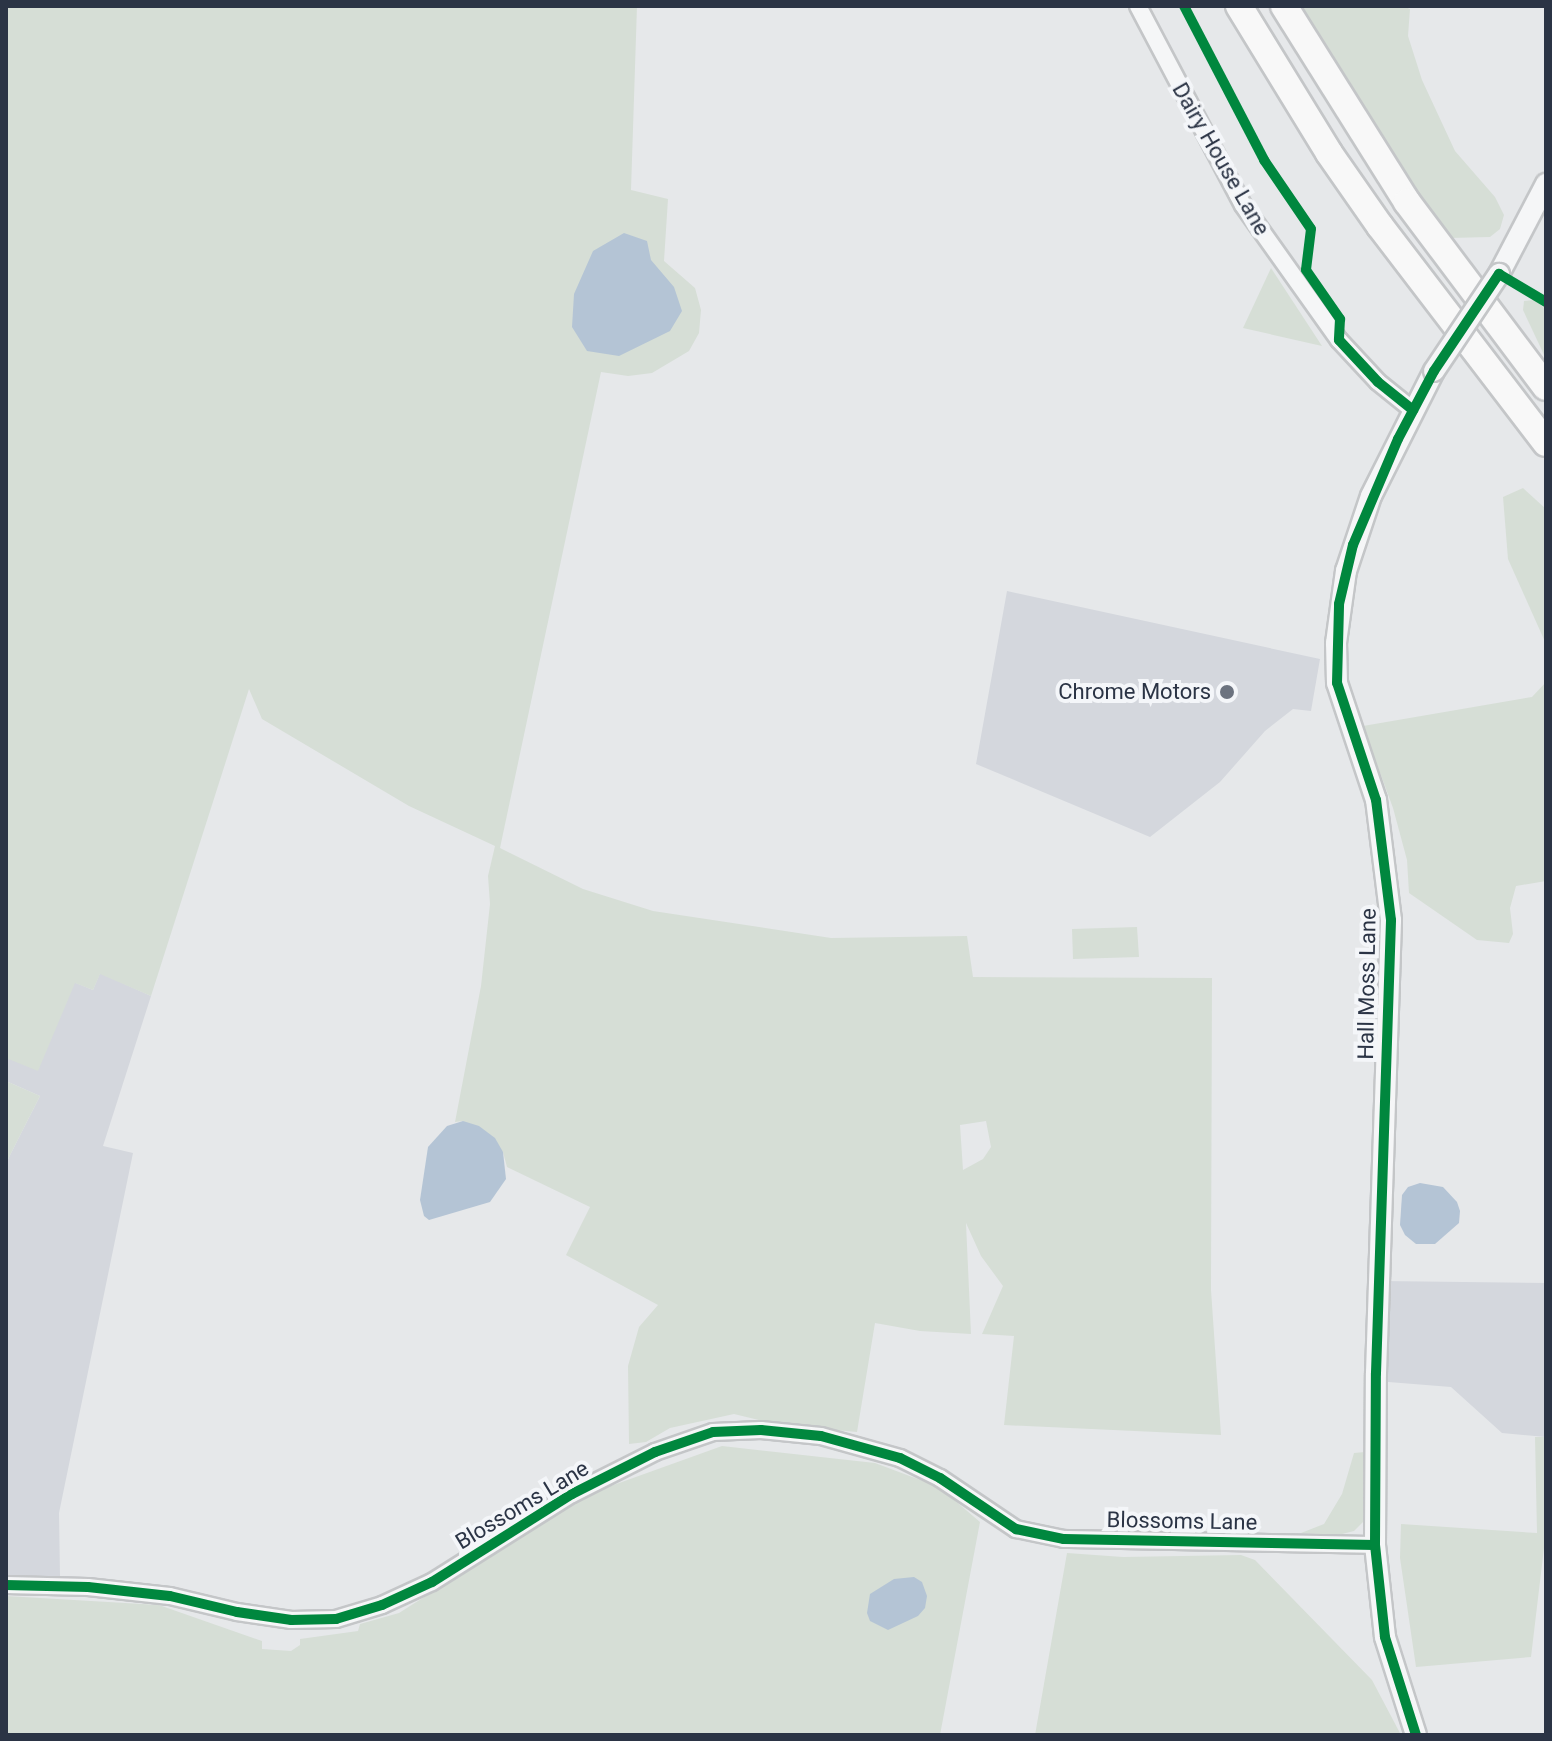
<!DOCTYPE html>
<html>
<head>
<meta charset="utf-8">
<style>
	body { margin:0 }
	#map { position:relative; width:1552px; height:1741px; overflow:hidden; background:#e6e8ea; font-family:Roboto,sans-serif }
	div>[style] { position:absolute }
	.built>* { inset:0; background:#d4d7dd }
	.green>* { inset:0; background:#d6ded6 }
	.water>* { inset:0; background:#b4c4d5 }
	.roads { filter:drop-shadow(2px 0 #c4c6c8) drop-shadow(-2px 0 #c4c6c8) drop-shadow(0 2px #c4c6c8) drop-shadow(0 -2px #c4c6c8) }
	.minor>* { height:16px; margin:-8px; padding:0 8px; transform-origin:8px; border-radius:8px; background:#f5f6f7 }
	.tertiary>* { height:20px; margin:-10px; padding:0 10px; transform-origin:10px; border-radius:10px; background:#f5f6f7 }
	.trunk>* { height:26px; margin:-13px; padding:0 13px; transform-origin:13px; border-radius:13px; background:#f8f8f8 }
	.bridges { filter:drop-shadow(2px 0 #c4c6c8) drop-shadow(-2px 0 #c4c6c8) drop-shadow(0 2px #c4c6c8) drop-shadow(0 -2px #c4c6c8) }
	.tertiary-bridge>* { height:20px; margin:-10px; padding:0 10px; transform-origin:10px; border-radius:10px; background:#f5f6f7 }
	.cycleway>* { height:10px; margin:-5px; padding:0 5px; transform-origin:5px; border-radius:5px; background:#00873e }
	.dots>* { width:22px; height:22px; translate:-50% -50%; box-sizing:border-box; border:4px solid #f4f6f9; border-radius:50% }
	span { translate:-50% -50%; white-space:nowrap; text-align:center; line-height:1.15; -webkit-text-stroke:8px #f4f6f9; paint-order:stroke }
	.street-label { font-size:22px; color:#2b3445 }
	.poi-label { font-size:22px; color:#2b3445 }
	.right { translate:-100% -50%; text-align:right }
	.frame { position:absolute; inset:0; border:8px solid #2b3445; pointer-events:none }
</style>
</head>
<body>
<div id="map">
	<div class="built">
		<i style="clip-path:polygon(1007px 591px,1320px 659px,1311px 711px,1293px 709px,1265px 731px,1220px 782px,1150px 837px,976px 764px)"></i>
		<i style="clip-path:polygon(25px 962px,93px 990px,100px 973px,151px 996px,103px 1146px,133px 1153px,59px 1513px,60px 1577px,6px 1575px,6px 1163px,40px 1096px,6px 1081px,6px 1008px)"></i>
		<i style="clip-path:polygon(1381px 1281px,1546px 1283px,1546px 1437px,1502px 1433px,1451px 1387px,1376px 1381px)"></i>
	</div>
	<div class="green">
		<i style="clip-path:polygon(evenodd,6px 6px,637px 6px,631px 190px,668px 199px,664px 261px,695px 288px,701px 310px,699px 333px,689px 351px,652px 373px,628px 376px,601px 372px,500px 848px,583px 889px,653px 911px,831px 938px,967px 936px,973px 977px,1212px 978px,1211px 1290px,1221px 1435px,1004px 1425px,1014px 1336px,982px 1334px,1003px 1286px,981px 1256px,966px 1223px,971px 1334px,920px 1331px,875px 1323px,857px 1432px,779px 1425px,734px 1414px,670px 1428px,646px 1442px,629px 1444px,628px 1366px,639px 1327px,658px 1305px,566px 1255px,590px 1207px,507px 1167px,503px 1152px,463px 1121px,455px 1122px,481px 986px,490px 904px,488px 876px,495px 846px,409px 806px,262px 719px,249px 689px,151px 996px,100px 974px,93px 990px,75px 983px,38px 1071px,6px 1058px,6px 6px,986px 1121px,991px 1147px,983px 1159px,963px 1170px,960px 1125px,986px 1121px)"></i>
		<i style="clip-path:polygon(1302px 6px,1403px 6px,1410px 9px,1408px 36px,1422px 80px,1455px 151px,1495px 197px,1504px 215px,1500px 229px,1490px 237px,1449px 238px,1365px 113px)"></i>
		<i style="clip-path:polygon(1271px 268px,1322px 346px,1243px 328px)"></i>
		<i style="clip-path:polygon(1534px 300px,1546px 309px,1546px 359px,1523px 310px,1524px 301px)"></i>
		<i style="clip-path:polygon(1523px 488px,1546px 509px,1546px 644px,1508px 559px,1503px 497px)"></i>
		<i style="clip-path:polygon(1546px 682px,1546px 881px,1516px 886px,1510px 908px,1513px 934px,1509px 943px,1477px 940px,1409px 893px,1407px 860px,1393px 808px,1363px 726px,1532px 697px)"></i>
		<i style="clip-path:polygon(1137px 927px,1139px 957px,1073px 959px,1072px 929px)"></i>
		<i style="clip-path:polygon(6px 1081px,40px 1096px,6px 1163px)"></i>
		<i style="clip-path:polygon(1535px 1437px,1546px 1437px,1546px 1531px,1531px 1657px,1416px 1667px,1400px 1558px,1401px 1524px,1537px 1533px)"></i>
		<i style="clip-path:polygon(722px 1446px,875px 1463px,939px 1487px,980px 1522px,940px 1735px,6px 1735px,6px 1596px,159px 1605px,262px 1641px,262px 1649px,291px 1651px,300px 1645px,300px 1639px,358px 1631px,360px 1624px,399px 1613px,583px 1496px)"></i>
		<i style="clip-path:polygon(1365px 1452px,1369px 1499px,1365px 1520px,1354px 1531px,1338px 1535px,1301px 1533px,1324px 1524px,1342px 1494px,1354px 1453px)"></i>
		<i style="clip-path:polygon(1067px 1553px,1123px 1557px,1241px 1555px,1255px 1560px,1372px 1680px,1401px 1735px,1035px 1735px)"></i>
	</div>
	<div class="water">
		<i style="clip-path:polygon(624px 233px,647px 241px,651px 260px,674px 287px,682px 311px,670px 331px,619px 356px,587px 351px,572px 327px,574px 294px,593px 251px)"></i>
		<i style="clip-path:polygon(463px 1121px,479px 1126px,495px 1138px,503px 1152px,506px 1179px,490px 1202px,429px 1220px,424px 1216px,420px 1200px,428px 1147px,447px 1126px)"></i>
		<i style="clip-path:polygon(1420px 1183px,1443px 1187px,1457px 1202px,1460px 1211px,1459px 1223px,1435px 1244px,1416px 1244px,1405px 1235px,1400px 1225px,1402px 1195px,1408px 1187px)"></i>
		<i style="clip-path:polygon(914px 1577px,922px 1582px,927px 1596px,925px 1608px,918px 1616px,888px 1630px,870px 1621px,867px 1613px,870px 1594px,894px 1579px)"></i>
	</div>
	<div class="roads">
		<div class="minor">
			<i style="left:1138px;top:6px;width:225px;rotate:62.2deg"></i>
			<i style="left:1243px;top:205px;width:166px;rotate:54.6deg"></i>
			<i style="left:1339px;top:340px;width:57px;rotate:47.1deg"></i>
			<i style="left:1378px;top:382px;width:45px;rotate:38.7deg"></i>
			<i style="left:6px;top:1585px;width:82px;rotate:1.4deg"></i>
			<i style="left:88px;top:1587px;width:82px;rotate:6.3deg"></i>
			<i style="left:170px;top:1596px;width:69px;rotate:13.4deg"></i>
			<i style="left:237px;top:1612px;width:55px;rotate:8.4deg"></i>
			<i style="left:291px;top:1620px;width:45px;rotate:-1.3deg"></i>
			<i style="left:336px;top:1619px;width:48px;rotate:-16.9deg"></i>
			<i style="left:382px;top:1605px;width:55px;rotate:-24.7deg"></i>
			<i style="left:432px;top:1582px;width:165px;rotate:-32.2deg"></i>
			<i style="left:572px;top:1494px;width:93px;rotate:-26.8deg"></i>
			<i style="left:655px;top:1452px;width:61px;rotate:-19deg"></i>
			<i style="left:713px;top:1432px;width:48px;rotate:-2.4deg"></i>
			<i style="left:761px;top:1430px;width:60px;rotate:5.7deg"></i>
			<i style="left:821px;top:1436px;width:82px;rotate:15.6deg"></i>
			<i style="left:900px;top:1458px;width:45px;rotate:26.6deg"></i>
			<i style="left:940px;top:1478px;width:92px;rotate:33.9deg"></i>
			<i style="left:1016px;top:1529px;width:49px;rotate:11.8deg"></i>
			<i style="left:1064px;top:1539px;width:311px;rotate:1.1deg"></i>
		</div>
		<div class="tertiary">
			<i style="left:1499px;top:274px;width:102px;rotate:-62.4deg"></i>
			<i style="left:1416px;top:1735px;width:103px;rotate:-107.6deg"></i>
			<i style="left:1385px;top:1637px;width:93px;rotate:-96.2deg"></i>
			<i style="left:1375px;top:1545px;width:172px;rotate:-89.7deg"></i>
			<i style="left:1376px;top:1373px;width:453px;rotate:-88.1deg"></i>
			<i style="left:1391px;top:920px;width:121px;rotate:-97.1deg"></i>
			<i style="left:1376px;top:800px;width:123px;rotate:-108.4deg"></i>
			<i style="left:1337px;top:683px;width:40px;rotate:-91.4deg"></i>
			<i style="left:1336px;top:643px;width:73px;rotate:-82.1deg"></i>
			<i style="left:1346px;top:571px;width:79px;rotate:-71.6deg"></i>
			<i style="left:1371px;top:496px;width:140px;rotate:-63.3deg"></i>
		</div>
		<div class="trunk">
			<i style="left:1239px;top:6px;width:172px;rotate:58.5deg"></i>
			<i style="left:1329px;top:153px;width:89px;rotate:55.1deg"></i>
			<i style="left:1380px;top:226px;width:273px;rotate:52.6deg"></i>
			<i style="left:1284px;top:6px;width:231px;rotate:57.9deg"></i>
			<i style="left:1407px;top:202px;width:231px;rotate:53.1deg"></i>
		</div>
	</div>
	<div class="bridges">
		<div class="tertiary-bridge">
			<i style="left:1434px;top:371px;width:117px;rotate:-56.2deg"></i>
		</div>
	</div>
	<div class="cycleway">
		<i style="left:1184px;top:6px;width:174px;rotate:62.5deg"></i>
		<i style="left:1264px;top:160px;width:83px;rotate:55.7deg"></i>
		<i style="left:1311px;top:229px;width:41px;rotate:97deg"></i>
		<i style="left:1306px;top:270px;width:60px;rotate:55.2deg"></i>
		<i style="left:1340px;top:319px;width:21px;rotate:93deg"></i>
		<i style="left:1339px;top:340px;width:57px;rotate:47.1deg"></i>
		<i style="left:1378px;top:382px;width:45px;rotate:38.7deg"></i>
		<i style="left:6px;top:1585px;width:82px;rotate:1.4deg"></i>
		<i style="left:88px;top:1587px;width:82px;rotate:6.3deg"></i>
		<i style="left:170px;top:1596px;width:69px;rotate:13.4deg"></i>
		<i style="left:237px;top:1612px;width:55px;rotate:8.4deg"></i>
		<i style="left:291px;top:1620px;width:45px;rotate:-1.3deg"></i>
		<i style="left:336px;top:1619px;width:48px;rotate:-16.9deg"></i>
		<i style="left:382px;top:1605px;width:55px;rotate:-24.7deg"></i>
		<i style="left:432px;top:1582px;width:165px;rotate:-32.2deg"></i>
		<i style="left:572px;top:1494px;width:93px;rotate:-26.8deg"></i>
		<i style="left:655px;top:1452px;width:61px;rotate:-19deg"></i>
		<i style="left:713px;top:1432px;width:48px;rotate:-2.4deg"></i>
		<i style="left:761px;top:1430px;width:60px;rotate:5.7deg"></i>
		<i style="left:821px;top:1436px;width:82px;rotate:15.6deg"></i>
		<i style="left:900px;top:1458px;width:45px;rotate:26.6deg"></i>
		<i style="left:940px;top:1478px;width:92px;rotate:33.9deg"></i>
		<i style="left:1016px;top:1529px;width:49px;rotate:11.8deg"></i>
		<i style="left:1064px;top:1539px;width:311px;rotate:1.1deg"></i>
		<i style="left:1416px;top:1735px;width:103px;rotate:-107.6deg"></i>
		<i style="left:1385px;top:1637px;width:93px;rotate:-96.2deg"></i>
		<i style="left:1375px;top:1545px;width:172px;rotate:-89.7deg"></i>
		<i style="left:1376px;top:1373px;width:453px;rotate:-88.1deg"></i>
		<i style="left:1391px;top:920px;width:121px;rotate:-97.1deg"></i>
		<i style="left:1376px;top:800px;width:123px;rotate:-108.4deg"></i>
		<i style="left:1337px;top:683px;width:79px;rotate:-88.5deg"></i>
		<i style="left:1339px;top:604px;width:61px;rotate:-76.7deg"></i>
		<i style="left:1353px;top:545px;width:115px;rotate:-67deg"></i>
		<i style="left:1398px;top:439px;width:77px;rotate:-62.1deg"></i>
		<i style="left:1434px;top:371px;width:117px;rotate:-56.2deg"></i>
		<i style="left:1499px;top:274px;width:55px;rotate:30.8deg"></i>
	</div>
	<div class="dots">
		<i style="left:1227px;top:692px;background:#6c737f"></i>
	</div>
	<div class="street-label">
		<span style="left:1221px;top:159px;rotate:60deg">Dairy House Lane</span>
		<span style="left:1367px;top:984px;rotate:-89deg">Hall Moss Lane</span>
		<span style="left:522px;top:1505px;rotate:-31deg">Blossoms Lane</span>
		<span style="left:1182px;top:1521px;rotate:1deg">Blossoms Lane</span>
	</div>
	<div class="poi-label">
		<span class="right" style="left:1211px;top:692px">Chrome Motors</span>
	</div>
	<div class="frame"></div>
</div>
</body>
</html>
